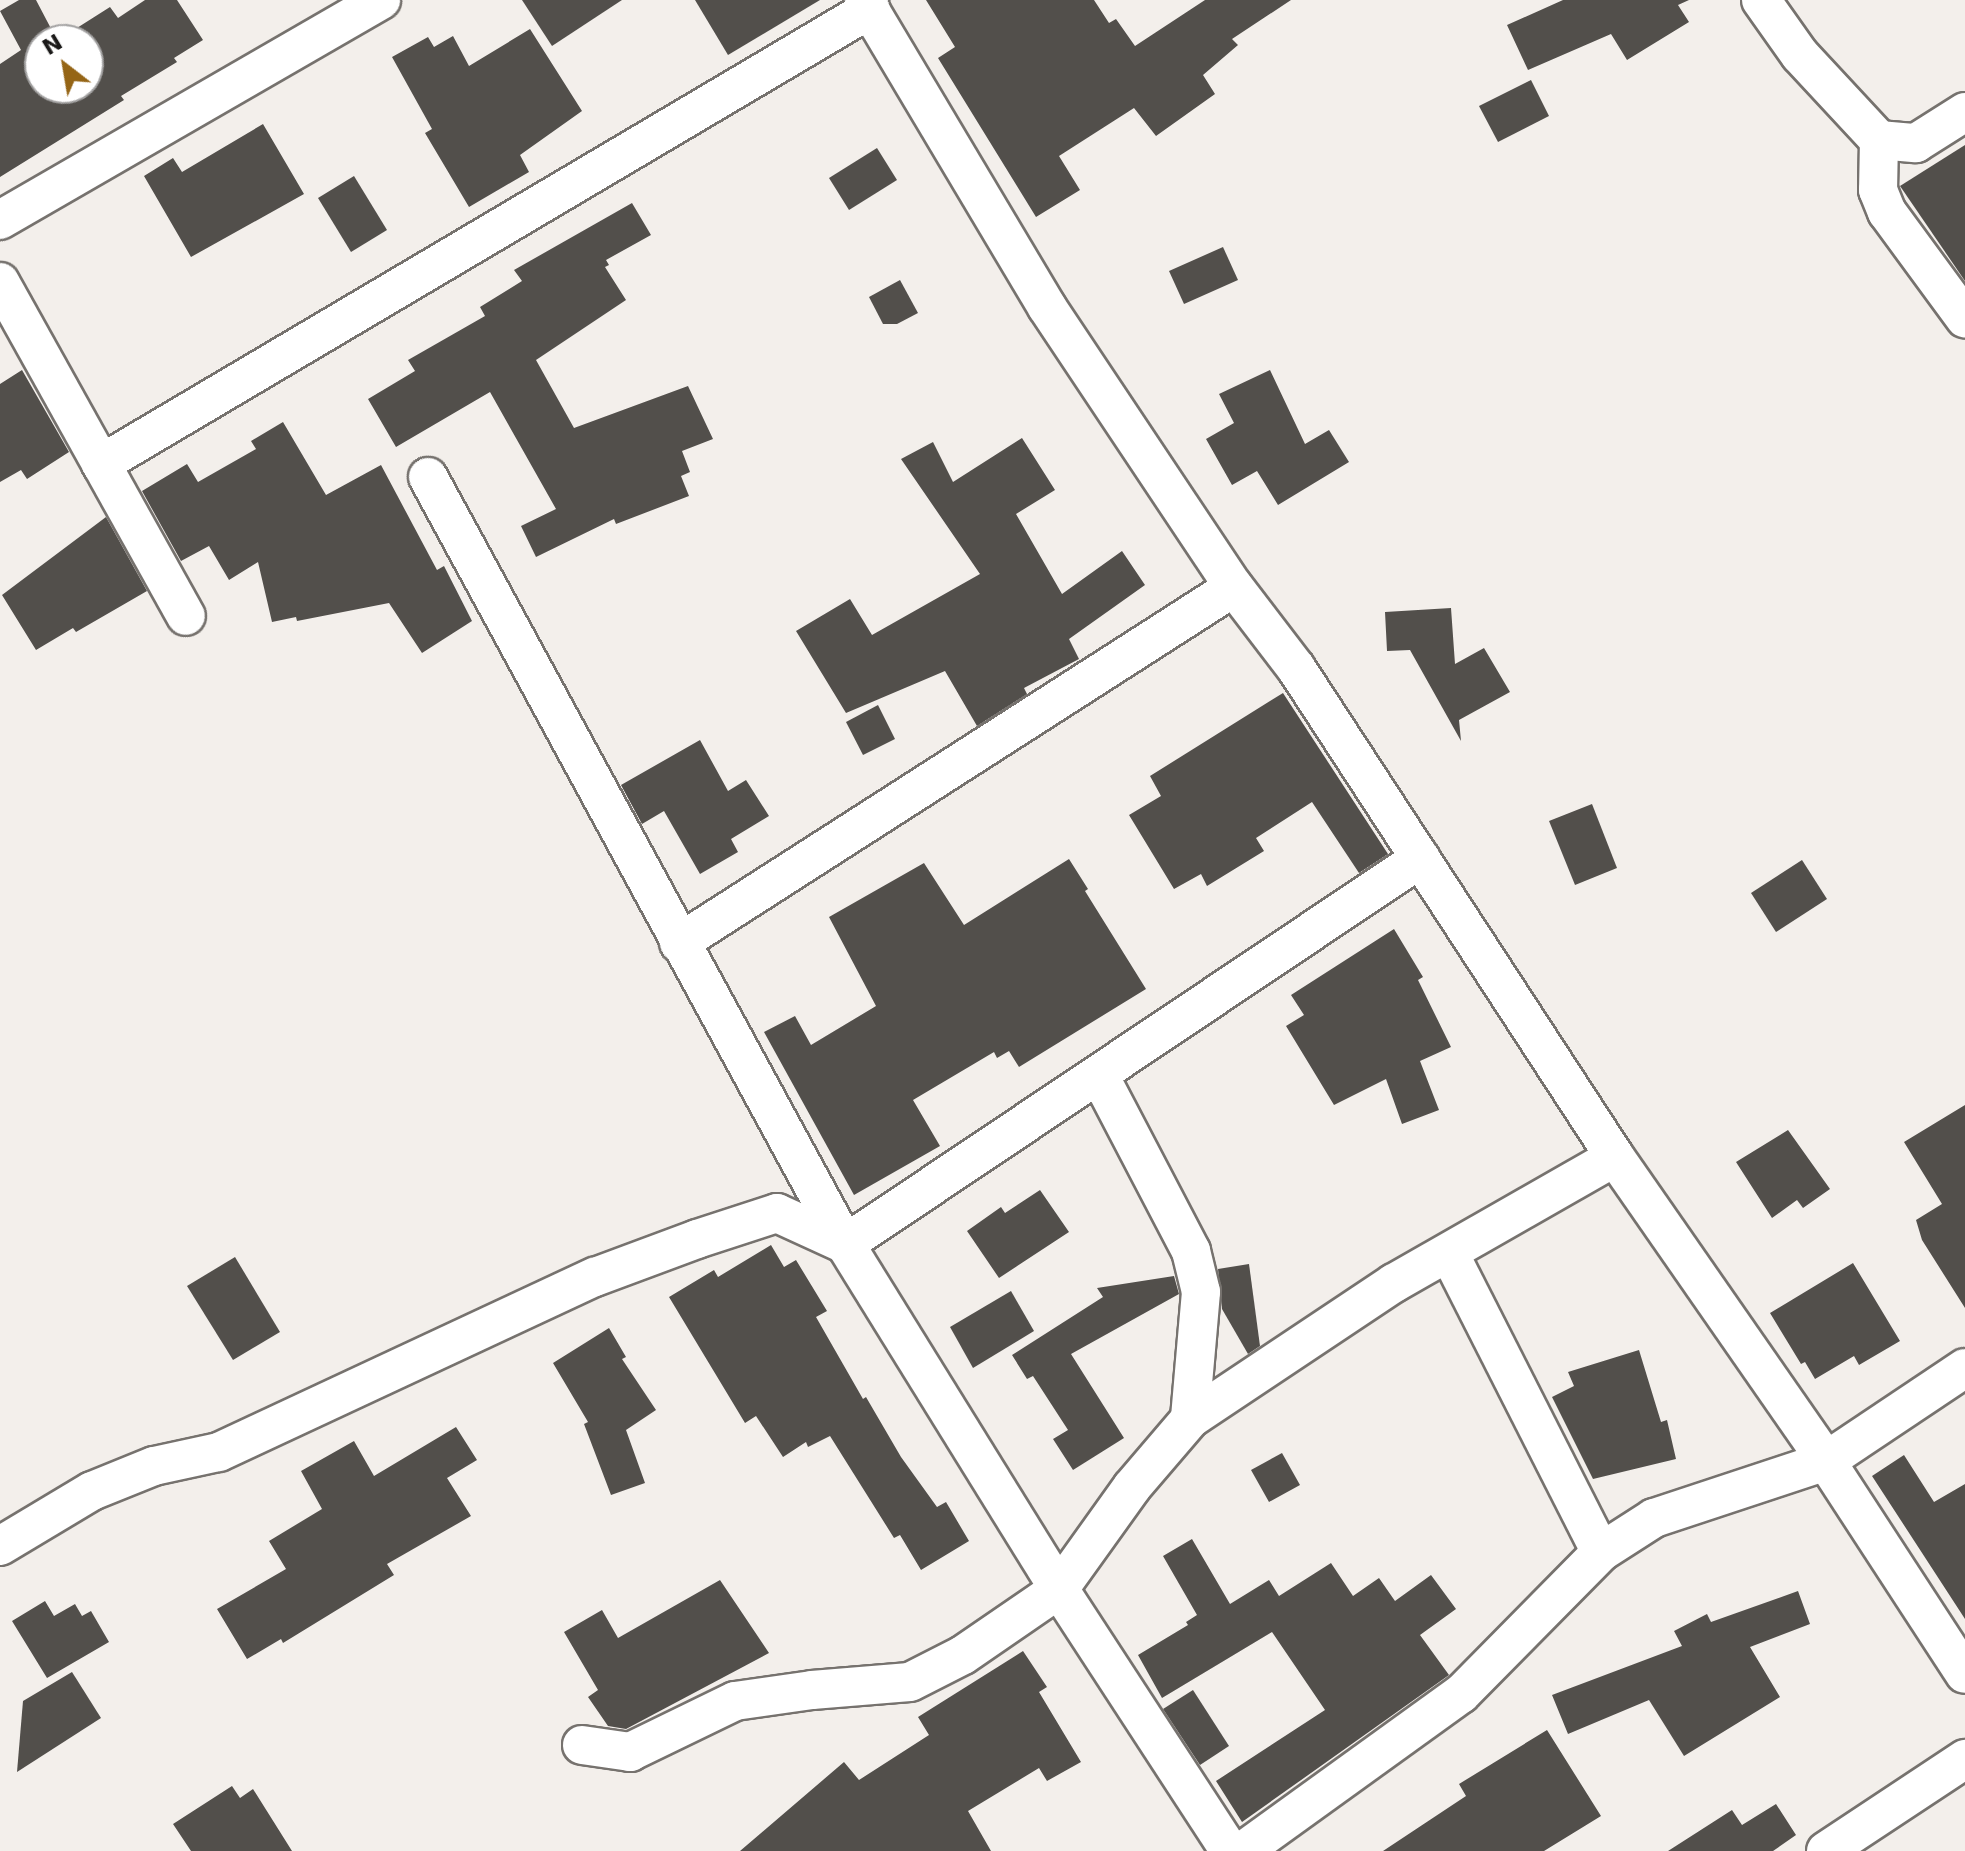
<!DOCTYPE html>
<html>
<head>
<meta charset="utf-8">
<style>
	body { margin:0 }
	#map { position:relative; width:1965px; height:1851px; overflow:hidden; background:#f3efeb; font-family:"DejaVu Sans",sans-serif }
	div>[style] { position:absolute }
	.building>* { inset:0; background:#524f4b }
	.roads { filter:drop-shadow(2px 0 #76726e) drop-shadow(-2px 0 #76726e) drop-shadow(0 2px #76726e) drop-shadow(0 -2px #76726e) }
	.minor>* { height:38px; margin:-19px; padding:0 19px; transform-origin:19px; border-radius:19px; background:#fff }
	span { translate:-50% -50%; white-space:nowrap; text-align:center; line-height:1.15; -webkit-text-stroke:8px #fff; paint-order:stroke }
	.north { position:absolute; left:24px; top:24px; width:80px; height:80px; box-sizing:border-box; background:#fff; border:2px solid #a4a3a3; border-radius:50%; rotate:329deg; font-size:22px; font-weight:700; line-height:32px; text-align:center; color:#1b1a19 }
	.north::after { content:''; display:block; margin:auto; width:28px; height:36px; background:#956516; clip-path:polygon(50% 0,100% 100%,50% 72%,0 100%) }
</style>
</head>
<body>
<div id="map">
	<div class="building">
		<i style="clip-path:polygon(19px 0,36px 0,57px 40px,40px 40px,40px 88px,88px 88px,88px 40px,58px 40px,110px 7px,118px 18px,145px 0,177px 0,203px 40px,174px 58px,177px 62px,121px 96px,124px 100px,0 177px,0 64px,21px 50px,0 11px)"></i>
		<i style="clip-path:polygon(522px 0,622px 0,552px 46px)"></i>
		<i style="clip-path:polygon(695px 0,820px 0,728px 55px)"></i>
		<i style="clip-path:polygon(926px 0,1094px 0,1109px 23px,1116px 19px,1135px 46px,1205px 0,1291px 0,1232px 39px,1238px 45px,1203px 75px,1215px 94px,1156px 136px,1134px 108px,1059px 156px,1080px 190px,1036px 217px,938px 58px,955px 47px)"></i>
		<i style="clip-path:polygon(1563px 0,1689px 0,1678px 5px,1689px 22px,1627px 60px,1611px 34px,1528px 70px,1507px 25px)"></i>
		<i style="clip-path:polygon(530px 29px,582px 111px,520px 155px,529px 172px,469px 207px,425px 133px,432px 129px,392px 57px,428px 37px,434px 47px,453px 36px,469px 66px)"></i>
		<i style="clip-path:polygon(1531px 80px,1549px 116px,1498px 142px,1479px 106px)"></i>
		<i style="clip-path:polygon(263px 124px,304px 194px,191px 257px,144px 176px,173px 158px,182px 172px)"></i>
		<i style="clip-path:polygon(1965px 145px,1965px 281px,1900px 186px)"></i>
		<i style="clip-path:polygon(877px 148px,897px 180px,849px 210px,829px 178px)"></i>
		<i style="clip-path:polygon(354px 176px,387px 230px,351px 252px,318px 198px)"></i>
		<i style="clip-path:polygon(632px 203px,651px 235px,606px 260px,609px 265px,605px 267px,626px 300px,536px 360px,574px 428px,688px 386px,713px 439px,682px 451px,690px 472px,681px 476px,689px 496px,616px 524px,614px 519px,536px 557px,521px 526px,556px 509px,490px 392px,396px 447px,368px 399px,415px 371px,408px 360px,485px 316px,480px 307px,522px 281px,514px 270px)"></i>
		<i style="clip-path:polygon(1223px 247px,1238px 280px,1184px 304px,1169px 271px)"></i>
		<i style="clip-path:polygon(900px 280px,918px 313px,897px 324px,883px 324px,869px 297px)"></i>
		<i style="clip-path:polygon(22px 370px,69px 452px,27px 479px,21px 470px,0 482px,0 384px)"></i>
		<i style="clip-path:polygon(1270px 370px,1305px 444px,1329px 430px,1349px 462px,1278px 505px,1257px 471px,1232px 485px,1206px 439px,1234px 423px,1219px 394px)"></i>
		<i style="clip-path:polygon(283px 422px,326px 495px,381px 465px,437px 570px,444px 566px,472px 621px,422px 653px,389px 603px,297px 621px,296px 617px,272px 622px,258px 562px,229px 580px,209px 546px,181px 561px,142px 491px,187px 464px,198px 482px,256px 449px,251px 441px)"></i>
		<i style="clip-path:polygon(1022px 438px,1055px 490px,1016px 514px,1062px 594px,1122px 551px,1145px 585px,1069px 639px,1079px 659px,1024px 688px,1027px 694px,977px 726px,945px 671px,846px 713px,796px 631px,850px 599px,872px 635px,980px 574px,901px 459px,933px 442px,953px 482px)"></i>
		<i style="clip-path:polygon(106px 517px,147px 591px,76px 632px,73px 628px,36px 650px,2px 595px)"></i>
		<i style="clip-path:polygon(1451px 608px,1455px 664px,1484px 648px,1510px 692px,1459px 720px,1461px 741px,1410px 650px,1387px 651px,1385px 612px)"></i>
		<i style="clip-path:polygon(1283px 693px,1388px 854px,1359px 873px,1312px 802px,1256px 838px,1264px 851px,1207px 886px,1201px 874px,1174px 889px,1129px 815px,1161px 796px,1150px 776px)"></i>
		<i style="clip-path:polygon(878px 705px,895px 739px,863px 755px,846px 722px)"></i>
		<i style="clip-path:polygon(700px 740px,728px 791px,746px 780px,769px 816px,731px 839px,738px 852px,700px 874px,664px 811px,642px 824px,621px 785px)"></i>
		<i style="clip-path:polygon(1592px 804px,1617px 868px,1575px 885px,1549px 821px)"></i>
		<i style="clip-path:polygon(1069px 859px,1088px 889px,1085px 891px,1146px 989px,1019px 1067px,1009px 1051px,997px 1058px,994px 1052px,913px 1100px,940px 1146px,854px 1195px,764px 1032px,795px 1016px,811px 1045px,876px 1006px,829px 917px,924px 863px,964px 925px)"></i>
		<i style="clip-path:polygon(1802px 860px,1827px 899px,1776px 932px,1751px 893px)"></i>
		<i style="clip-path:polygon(1394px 929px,1423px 977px,1418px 980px,1451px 1047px,1420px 1061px,1439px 1110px,1402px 1124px,1386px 1079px,1334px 1105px,1286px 1026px,1304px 1015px,1291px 995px)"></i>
		<i style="clip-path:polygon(1965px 1105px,1965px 1308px,1922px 1240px,1916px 1220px,1942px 1204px,1904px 1142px)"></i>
		<i style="clip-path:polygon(1788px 1130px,1830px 1189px,1803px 1208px,1797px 1200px,1772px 1218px,1736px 1162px)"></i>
		<i style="clip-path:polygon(1040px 1190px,1069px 1232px,999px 1278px,967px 1231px,1001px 1207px,1005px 1213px)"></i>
		<i style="clip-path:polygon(771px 1245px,784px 1267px,796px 1260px,827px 1311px,816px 1317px,863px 1399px,866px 1397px,901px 1457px,937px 1507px,946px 1502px,969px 1541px,921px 1570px,900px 1535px,894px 1538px,830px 1436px,808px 1447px,806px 1442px,783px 1457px,756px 1416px,745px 1423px,669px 1297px,714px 1270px,718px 1277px)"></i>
		<i style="clip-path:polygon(235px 1257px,280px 1332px,233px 1360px,187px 1286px)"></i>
		<i style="clip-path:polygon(1853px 1263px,1900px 1341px,1859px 1365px,1854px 1356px,1815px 1379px,1805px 1362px,1801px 1364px,1770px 1313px)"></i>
		<i style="clip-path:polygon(1249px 1264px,1260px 1346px,1248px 1354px,1222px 1309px,1218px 1269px)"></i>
		<i style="clip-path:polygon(1174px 1276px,1179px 1294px,1071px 1354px,1124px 1438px,1073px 1470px,1053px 1439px,1068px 1430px,1033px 1376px,1027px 1379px,1012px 1355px,1103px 1297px,1097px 1288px)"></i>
		<i style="clip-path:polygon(1011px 1291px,1034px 1331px,973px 1368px,950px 1327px)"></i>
		<i style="clip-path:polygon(609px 1328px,626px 1357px,622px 1359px,656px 1410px,626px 1430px,645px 1483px,611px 1495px,584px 1424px,588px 1422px,553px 1363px)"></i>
		<i style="clip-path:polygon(1639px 1350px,1661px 1422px,1667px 1420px,1676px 1459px,1593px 1479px,1552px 1397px,1574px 1386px,1568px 1372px)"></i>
		<i style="clip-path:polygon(456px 1427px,477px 1460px,447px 1478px,471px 1516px,387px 1564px,394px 1575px,283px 1643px,281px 1639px,247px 1659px,217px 1609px,286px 1569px,269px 1541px,322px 1509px,301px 1471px,354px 1441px,374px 1476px)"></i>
		<i style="clip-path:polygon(1282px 1453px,1300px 1485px,1269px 1502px,1251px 1470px)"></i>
		<i style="clip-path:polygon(1904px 1455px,1934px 1502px,1965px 1484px,1965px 1619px,1872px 1476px)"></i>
		<i style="clip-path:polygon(1192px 1539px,1230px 1604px,1269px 1580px,1279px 1596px,1331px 1563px,1353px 1596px,1379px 1578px,1395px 1601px,1431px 1575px,1456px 1609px,1420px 1635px,1449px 1675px,1242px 1822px,1216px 1781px,1325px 1710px,1272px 1632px,1162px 1698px,1138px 1655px,1188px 1625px,1186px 1622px,1197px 1615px,1163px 1556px)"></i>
		<i style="clip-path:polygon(720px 1580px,769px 1653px,626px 1729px,608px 1726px,588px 1697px,598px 1690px,564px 1632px,602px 1610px,618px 1638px)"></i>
		<i style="clip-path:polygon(1798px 1591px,1810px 1624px,1750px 1647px,1780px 1697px,1684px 1756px,1649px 1700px,1568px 1734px,1552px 1695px,1682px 1646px,1674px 1631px,1707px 1614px,1711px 1622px)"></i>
		<i style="clip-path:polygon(45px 1601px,54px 1616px,75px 1604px,82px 1616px,91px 1611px,109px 1642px,47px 1678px,12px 1621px)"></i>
		<i style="clip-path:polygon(1023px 1651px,1047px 1687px,1039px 1692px,1081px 1762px,1047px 1781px,1039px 1768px,968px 1811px,991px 1851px,740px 1851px,844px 1762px,859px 1780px,929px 1735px,918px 1717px)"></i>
		<i style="clip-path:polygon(72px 1672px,101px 1718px,17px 1772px,23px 1701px)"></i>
		<i style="clip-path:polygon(1193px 1690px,1229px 1746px,1200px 1765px,1163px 1709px)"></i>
		<i style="clip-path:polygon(1547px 1730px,1601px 1816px,1544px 1851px,1383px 1851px,1466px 1796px,1459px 1784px)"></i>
		<i style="clip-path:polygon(232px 1786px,240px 1798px,253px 1789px,292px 1851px,191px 1851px,173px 1824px)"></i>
		<i style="clip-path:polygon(1776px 1804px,1796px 1835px,1773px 1851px,1668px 1851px,1732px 1810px,1742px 1825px)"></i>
	</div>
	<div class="roads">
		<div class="minor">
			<i style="left:864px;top:0;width:357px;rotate:59.2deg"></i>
			<i style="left:1047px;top:307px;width:337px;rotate:56.3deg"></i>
			<i style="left:1234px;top:587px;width:102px;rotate:52.6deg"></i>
			<i style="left:1296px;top:668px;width:584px;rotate:56.88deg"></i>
			<i style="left:1615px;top:1157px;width:370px;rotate:55.2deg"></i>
			<i style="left:1826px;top:1461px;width:254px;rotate:56.9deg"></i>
			<i style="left:1761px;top:0;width:67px;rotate:54.7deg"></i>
			<i style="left:1800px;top:55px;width:116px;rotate:47.1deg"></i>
			<i style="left:1879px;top:140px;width:37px;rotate:5deg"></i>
			<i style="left:1916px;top:143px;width:58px;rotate:-32.3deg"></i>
			<i style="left:1879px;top:140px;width:50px;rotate:91.1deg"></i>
			<i style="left:1878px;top:190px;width:24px;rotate:68deg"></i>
			<i style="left:1887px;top:212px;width:132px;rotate:53.7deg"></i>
			<i style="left:0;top:220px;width:440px;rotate:-30deg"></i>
			<i style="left:0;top:282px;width:382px;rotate:60.9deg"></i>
			<i style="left:101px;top:464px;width:894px;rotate:-30.61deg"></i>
			<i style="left:428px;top:477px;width:873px;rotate:61.47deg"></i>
			<i style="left:845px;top:1244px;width:406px;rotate:58.2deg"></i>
			<i style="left:1059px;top:1589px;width:313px;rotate:56.9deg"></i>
			<i style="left:679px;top:943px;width:659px;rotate:-32.68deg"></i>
			<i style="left:1099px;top:1075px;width:199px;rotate:62.4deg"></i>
			<i style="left:1191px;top:1251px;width:42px;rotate:76.3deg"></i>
			<i style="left:1201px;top:1292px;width:127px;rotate:95deg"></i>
			<i style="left:1449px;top:1253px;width:335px;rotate:63.1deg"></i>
			<i style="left:0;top:1546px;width:107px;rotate:-30.9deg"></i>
			<i style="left:92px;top:1491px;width:67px;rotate:-22deg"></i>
			<i style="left:154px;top:1466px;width:66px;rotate:-12.2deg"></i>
			<i style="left:219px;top:1452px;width:415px;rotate:-25deg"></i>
			<i style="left:595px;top:1277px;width:109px;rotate:-20.4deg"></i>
			<i style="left:697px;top:1239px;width:84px;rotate:-18deg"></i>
			<i style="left:777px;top:1213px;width:75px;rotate:24.5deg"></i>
			<i style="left:845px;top:1244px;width:693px;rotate:-33.83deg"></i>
			<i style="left:582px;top:1745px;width:49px;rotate:8.3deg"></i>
			<i style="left:630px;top:1752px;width:117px;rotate:-25.9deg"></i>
			<i style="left:735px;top:1701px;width:78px;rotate:-8.1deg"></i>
			<i style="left:812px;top:1690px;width:98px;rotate:-4.7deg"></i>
			<i style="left:910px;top:1682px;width:59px;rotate:-27deg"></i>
			<i style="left:963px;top:1655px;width:116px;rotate:-34.5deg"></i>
			<i style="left:1059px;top:1589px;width:125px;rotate:-54.4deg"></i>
			<i style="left:1132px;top:1487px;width:89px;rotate:-49.5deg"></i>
			<i style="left:1190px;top:1419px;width:245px;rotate:-33.7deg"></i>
			<i style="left:1394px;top:1283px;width:254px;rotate:-29.7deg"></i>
			<i style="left:1243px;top:1851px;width:269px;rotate:-35.8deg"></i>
			<i style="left:1461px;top:1694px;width:199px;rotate:-45.4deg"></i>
			<i style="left:1601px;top:1552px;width:63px;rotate:-32.7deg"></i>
			<i style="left:1654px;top:1518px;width:181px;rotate:-18.3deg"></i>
			<i style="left:1826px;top:1461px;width:167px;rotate:-33.8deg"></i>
			<i style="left:1826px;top:1851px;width:167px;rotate:-33.5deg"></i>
		</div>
	</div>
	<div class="north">N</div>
</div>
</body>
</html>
